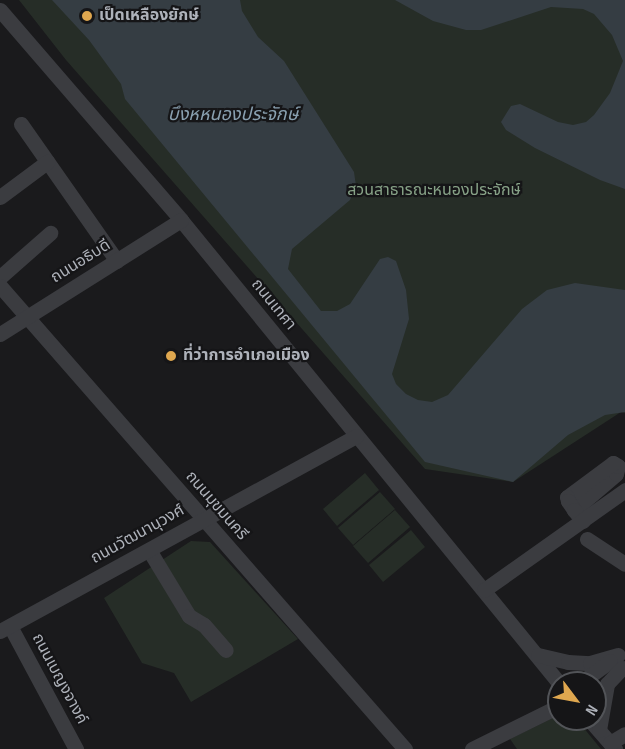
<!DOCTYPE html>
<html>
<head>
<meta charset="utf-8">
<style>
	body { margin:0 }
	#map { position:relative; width:625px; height:749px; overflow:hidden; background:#1a1a1c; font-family:"Sofia Sans Condensed","Noto Sans Thai",sans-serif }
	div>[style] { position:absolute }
	.green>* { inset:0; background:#262d27 }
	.water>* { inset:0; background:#353d43 }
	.minor>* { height:15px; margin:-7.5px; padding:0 7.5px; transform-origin:7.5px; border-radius:7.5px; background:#3b3c40 }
	.dots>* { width:16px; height:16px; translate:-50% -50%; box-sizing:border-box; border:3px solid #151517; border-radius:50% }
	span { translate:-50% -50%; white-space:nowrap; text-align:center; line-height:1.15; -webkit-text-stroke:4.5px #151517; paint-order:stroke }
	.poi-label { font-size:16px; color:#aeb2ba; font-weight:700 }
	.left { translate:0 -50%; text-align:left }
	.park-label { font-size:16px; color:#87a287 }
	.street-label { font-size:16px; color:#aeb2ba }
	.water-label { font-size:18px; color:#89a0b0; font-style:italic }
	.north { position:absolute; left:547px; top:671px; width:60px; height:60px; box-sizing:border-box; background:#151517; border:2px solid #525458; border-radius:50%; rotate:122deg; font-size:16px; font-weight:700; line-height:24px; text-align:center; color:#aeb2ba }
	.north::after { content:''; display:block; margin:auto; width:21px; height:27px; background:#dfa74f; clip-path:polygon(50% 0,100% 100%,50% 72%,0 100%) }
</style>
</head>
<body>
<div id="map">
	<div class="green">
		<i style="clip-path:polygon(19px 0,625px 0,625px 413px,621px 412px,513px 482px,425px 469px,66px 60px)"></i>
		<i style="clip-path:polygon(365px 473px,379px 490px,337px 526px,323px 509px)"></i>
		<i style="clip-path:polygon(380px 492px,395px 509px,353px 545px,338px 528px)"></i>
		<i style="clip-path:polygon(395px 510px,410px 527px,368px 563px,353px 546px)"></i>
		<i style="clip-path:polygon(411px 530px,425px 547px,383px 582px,369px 565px)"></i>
		<i style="clip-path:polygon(191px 541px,210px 542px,298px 639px,191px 702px,174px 673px,142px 663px,104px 598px)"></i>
		<i style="clip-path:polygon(557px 716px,559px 719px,578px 721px,601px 749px,517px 749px,510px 739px)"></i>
	</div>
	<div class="water">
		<i style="clip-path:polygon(52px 0,240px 0,242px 11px,258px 37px,284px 61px,354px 172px,356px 186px,350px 200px,292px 249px,288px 269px,321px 311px,337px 311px,350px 304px,380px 259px,388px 257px,396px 261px,406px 290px,409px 319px,392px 374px,396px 384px,406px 394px,418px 400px,432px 402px,448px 395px,522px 309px,547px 290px,575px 283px,625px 290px,625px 412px,605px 415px,568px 435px,513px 482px,425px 462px,125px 99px,121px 84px,89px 40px)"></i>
		<i style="clip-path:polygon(395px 0,625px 0,625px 189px,600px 180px,535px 148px,506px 130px,501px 122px,511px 106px,520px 104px,558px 122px,573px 125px,586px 122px,594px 115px,610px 93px,623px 61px,612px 35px,594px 14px,583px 9px,551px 7px,481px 30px,466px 30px,433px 21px)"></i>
	</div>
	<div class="minor">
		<i style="left:0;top:10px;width:277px;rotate:49.2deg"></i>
		<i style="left:181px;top:220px;width:598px;rotate:50.77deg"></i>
		<i style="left:21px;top:124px;width:167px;rotate:55deg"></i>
		<i style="left:0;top:197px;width:59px;rotate:-36.7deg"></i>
		<i style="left:0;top:277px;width:67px;rotate:-41.3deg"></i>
		<i style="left:0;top:286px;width:615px;rotate:48.82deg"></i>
		<i style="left:0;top:334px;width:214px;rotate:-32.2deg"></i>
		<i style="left:574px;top:510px;width:55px;rotate:-40.6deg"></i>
		<i style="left:616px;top:474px;width:8px;rotate:-76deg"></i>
		<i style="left:618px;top:466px;width:6px;rotate:-149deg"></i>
		<i style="left:613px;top:463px;width:57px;rotate:143.5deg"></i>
		<i style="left:567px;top:497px;width:4px;rotate:76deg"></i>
		<i style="left:568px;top:501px;width:11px;rotate:56deg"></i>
		<i style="left:574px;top:510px;width:14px;rotate:51deg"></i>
		<i style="left:587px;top:539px;width:45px;rotate:33.3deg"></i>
		<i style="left:149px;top:550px;width:77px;rotate:58.8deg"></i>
		<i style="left:189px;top:616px;width:17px;rotate:31deg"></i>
		<i style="left:204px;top:625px;width:33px;rotate:49deg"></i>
		<i style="left:484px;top:590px;width:173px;rotate:-35.3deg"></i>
		<i style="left:10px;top:626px;width:140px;rotate:61.8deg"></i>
		<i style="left:0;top:631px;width:406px;rotate:-28.7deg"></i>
		<i style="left:538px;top:655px;width:31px;rotate:13deg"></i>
		<i style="left:568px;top:662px;width:22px;rotate:3deg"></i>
		<i style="left:590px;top:663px;width:29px;rotate:-16deg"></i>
		<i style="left:580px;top:683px;width:37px;rotate:-36deg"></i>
		<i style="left:589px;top:719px;width:40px;rotate:49deg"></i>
		<i style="left:599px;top:730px;width:47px;rotate:-80.1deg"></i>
		<i style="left:607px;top:684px;width:22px;rotate:-47deg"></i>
		<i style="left:610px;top:743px;width:17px;rotate:-31deg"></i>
		<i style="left:472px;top:749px;width:97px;rotate:-26.3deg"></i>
	</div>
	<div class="dots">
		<i style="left:87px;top:16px;background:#dfa74f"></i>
		<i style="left:171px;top:356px;background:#dfa74f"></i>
	</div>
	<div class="poi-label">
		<span class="left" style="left:99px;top:16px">เป็ดเหลืองยักษ์</span>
		<span class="left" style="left:183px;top:356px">ที่ว่าการอำเภอเมือง</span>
	</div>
	<div class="park-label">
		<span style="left:434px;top:191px">สวนสาธารณะหนองประจักษ์</span>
	</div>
	<div class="street-label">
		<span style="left:81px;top:262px;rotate:-32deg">ถนนอธิบดี</span>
		<span style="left:273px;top:305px;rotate:51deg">ถนนเทศา</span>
		<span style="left:216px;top:506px;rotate:49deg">ถนนมุขมนครี</span>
		<span style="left:138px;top:535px;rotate:-29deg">ถนนวัฒนานุวงศ์</span>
		<span style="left:59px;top:679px;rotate:62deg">ถนนเบญงจางค์</span>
	</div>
	<div class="water-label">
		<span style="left:233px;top:115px">บึงหหนองประจักษ์</span>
	</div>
	<div class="north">N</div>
</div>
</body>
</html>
